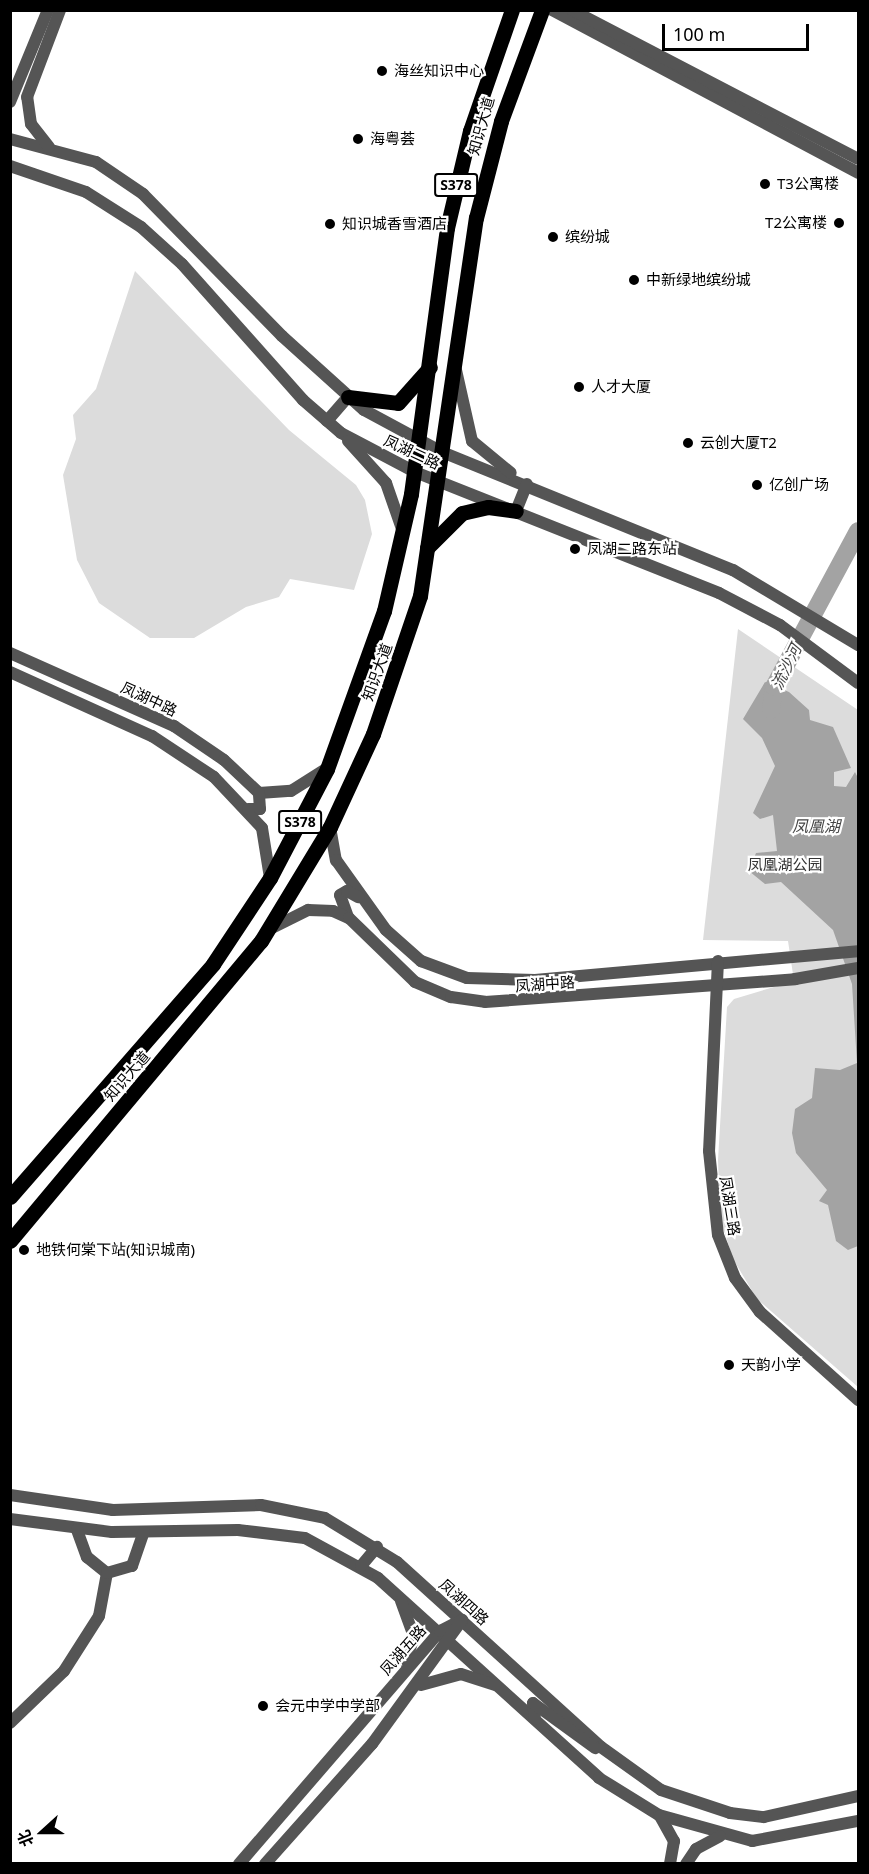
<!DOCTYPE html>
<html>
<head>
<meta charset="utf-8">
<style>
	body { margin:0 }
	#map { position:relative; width:869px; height:1874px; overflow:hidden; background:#fff; font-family:"Noto Sans","Noto Sans SC",sans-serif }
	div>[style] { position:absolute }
	.green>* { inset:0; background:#dcdcdc }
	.water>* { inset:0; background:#a3a3a3 }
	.river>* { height:18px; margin:-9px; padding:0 9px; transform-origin:9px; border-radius:9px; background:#a3a3a3 }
	.minor>* { height:12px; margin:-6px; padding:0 6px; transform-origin:6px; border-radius:6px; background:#555 }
	.major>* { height:15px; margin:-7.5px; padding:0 7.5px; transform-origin:7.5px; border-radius:7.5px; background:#000 }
	.dots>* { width:16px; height:16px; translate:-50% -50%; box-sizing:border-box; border:3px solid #fff; border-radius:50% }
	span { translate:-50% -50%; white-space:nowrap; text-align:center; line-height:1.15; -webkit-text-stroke:4.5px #fff; paint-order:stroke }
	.shield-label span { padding:2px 4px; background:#fff; border:2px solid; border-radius:4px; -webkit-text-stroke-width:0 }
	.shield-label { font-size:14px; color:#000; font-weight:700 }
	.poi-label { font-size:15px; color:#000 }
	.left { translate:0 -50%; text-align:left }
	.right { translate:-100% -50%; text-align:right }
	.street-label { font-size:15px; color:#000 }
	.park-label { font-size:15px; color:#333 }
	.water-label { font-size:16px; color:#444; font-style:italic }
	.frame { position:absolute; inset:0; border:12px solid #000; pointer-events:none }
	.north { position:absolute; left:12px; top:1802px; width:60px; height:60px; -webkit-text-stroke:4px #fff; paint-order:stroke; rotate:249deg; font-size:16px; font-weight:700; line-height:24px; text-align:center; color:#000 }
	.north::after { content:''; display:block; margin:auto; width:21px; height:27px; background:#000; clip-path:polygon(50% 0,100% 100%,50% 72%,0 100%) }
	.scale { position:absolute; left:662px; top:24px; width:147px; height:27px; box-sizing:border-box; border:3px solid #000; border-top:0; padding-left:8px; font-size:18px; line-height:21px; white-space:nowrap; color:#000; -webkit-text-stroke:4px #fff; paint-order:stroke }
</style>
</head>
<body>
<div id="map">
	<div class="green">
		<i style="clip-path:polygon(135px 271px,289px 430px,356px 485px,365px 500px,372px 534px,354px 590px,290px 579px,279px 597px,246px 607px,194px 638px,150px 638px,99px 603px,77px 560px,63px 475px,76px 439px,73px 415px,96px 389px)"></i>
		<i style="clip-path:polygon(738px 629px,858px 710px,858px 1387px,757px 1299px,733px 1259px,720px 1218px,718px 1160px,727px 1007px,734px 999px,794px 981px,788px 941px,703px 940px)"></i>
	</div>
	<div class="water">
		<i style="clip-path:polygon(765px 682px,789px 692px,809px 710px,810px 720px,833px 727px,851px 768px,834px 772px,834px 786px,846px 787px,855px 772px,858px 778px,858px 1246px,848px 1250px,836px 1241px,828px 1205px,819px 1201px,827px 1190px,796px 1153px,792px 1133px,795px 1109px,812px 1098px,815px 1068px,840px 1070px,857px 1063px,852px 984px,833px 930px,781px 882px,765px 884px,749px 871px,756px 853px,777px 851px,773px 815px,760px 819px,753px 813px,775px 766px,762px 738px,743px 719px)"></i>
	</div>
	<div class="river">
		<i style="left:771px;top:710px;width:23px;rotate:-83deg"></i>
		<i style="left:774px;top:687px;width:177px;rotate:-61.7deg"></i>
	</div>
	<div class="minor">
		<i style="left:552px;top:10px;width:347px;rotate:28deg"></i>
		<i style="left:572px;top:10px;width:322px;rotate:27.5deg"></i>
		<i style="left:10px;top:102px;width:100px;rotate:-67.6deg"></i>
		<i style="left:10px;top:139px;width:89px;rotate:15deg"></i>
		<i style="left:96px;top:162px;width:57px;rotate:34.2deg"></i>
		<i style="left:143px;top:194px;width:199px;rotate:45.6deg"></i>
		<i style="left:282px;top:336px;width:110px;rotate:42.1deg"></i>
		<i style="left:364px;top:410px;width:89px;rotate:28.3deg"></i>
		<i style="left:442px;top:452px;width:314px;rotate:22.1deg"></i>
		<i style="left:733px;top:570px;width:146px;rotate:31deg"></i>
		<i style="left:49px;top:147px;width:29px;rotate:-128deg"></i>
		<i style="left:31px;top:124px;width:27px;rotate:-98deg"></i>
		<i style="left:27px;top:97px;width:93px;rotate:-69.2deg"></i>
		<i style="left:10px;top:166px;width:80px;rotate:18.9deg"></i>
		<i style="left:86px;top:192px;width:65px;rotate:32.5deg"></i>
		<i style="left:141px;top:227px;width:55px;rotate:42.1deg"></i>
		<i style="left:182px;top:264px;width:182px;rotate:48.3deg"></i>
		<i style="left:303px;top:400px;width:50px;rotate:41deg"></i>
		<i style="left:341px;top:433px;width:84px;rotate:27.8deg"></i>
		<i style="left:415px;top:472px;width:327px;rotate:21.7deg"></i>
		<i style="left:719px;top:593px;width:69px;rotate:27.7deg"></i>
		<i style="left:780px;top:625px;width:97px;rotate:36.6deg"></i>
		<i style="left:456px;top:370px;width:73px;rotate:77.3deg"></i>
		<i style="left:472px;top:441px;width:50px;rotate:39.4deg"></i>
		<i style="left:327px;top:421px;width:32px;rotate:-49deg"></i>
		<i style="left:348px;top:441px;width:57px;rotate:47.9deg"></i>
		<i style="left:386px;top:483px;width:49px;rotate:70.8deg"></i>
		<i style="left:516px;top:511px;width:29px;rotate:-68deg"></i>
		<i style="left:10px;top:653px;width:180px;rotate:24deg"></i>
		<i style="left:174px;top:726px;width:60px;rotate:34.2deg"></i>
		<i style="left:224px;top:760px;width:48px;rotate:43.3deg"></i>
		<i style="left:259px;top:793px;width:32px;rotate:-4deg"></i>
		<i style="left:291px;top:791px;width:41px;rotate:-32.2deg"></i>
		<i style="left:10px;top:672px;width:156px;rotate:24.3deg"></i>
		<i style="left:152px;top:736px;width:74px;rotate:33.5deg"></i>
		<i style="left:214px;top:777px;width:70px;rotate:46.7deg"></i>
		<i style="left:262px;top:828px;width:51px;rotate:80.9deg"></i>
		<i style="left:248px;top:809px;width:12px"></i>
		<i style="left:260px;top:809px;width:16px;rotate:-94deg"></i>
		<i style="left:330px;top:827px;width:34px;rotate:80deg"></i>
		<i style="left:336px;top:860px;width:86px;rotate:54.5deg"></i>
		<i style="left:386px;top:930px;width:47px;rotate:41.5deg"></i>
		<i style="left:421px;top:961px;width:49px;rotate:20.3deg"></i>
		<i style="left:467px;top:978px;width:68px;rotate:1.7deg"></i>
		<i style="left:535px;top:980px;width:324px;rotate:-5.1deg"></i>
		<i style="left:348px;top:917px;width:23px;rotate:-110deg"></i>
		<i style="left:340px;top:895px;width:8px;rotate:-30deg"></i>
		<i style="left:347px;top:891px;width:13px;rotate:29deg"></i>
		<i style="left:268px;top:930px;width:45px;rotate:-26.6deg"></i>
		<i style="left:308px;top:910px;width:25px;rotate:2deg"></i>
		<i style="left:333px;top:911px;width:17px;rotate:24deg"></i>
		<i style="left:349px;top:918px;width:92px;rotate:44.1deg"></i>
		<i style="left:415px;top:982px;width:39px;rotate:23deg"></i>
		<i style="left:451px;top:997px;width:34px;rotate:8deg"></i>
		<i style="left:485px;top:1002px;width:311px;rotate:-4.2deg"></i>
		<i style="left:795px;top:979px;width:64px;rotate:-9.9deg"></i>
		<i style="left:718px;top:961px;width:190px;rotate:92.7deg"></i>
		<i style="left:709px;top:1151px;width:84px;rotate:83.9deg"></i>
		<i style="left:718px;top:1235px;width:46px;rotate:68.4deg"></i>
		<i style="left:735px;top:1278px;width:42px;rotate:53.7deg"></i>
		<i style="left:760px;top:1312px;width:132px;rotate:41.9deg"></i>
		<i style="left:10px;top:1495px;width:104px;rotate:8.3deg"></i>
		<i style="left:113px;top:1510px;width:148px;rotate:-1.9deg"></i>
		<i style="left:261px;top:1505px;width:65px;rotate:11.5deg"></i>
		<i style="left:325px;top:1518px;width:84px;rotate:31.4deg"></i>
		<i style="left:397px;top:1562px;width:275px;rotate:42.2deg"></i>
		<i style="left:601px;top:1747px;width:74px;rotate:35.6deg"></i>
		<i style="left:661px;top:1790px;width:73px;rotate:18.4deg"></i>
		<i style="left:730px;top:1813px;width:34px;rotate:7deg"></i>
		<i style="left:764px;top:1817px;width:96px;rotate:-12.6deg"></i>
		<i style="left:10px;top:1519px;width:103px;rotate:7.3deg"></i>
		<i style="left:112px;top:1532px;width:126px;rotate:-0.9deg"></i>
		<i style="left:238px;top:1530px;width:67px;rotate:6.8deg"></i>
		<i style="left:305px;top:1538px;width:83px;rotate:28.7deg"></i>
		<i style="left:378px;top:1578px;width:298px;rotate:42.1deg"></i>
		<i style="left:599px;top:1778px;width:70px;rotate:31.7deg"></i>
		<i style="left:659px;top:1815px;width:97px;rotate:15.6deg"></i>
		<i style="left:752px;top:1841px;width:108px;rotate:-10.7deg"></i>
		<i style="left:77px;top:1530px;width:29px;rotate:70deg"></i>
		<i style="left:87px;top:1557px;width:26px;rotate:39deg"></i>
		<i style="left:361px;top:1566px;width:25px;rotate:-50deg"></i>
		<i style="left:401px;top:1601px;width:37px;rotate:70deg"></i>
		<i style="left:414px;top:1636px;width:28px;rotate:107deg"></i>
		<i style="left:421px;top:1685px;width:41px;rotate:-15.4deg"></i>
		<i style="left:461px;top:1674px;width:36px;rotate:18deg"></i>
		<i style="left:535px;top:1719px;width:16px;rotate:-97deg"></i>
		<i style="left:533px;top:1703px;width:77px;rotate:36deg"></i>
		<i style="left:10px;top:1723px;width:75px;rotate:-43.9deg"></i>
		<i style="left:64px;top:1671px;width:65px;rotate:-57.5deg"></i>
		<i style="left:99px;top:1616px;width:44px;rotate:-79.5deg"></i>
		<i style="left:107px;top:1573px;width:26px;rotate:-16deg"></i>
		<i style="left:132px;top:1566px;width:36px;rotate:-71deg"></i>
		<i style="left:660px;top:1816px;width:29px;rotate:61deg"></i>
		<i style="left:674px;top:1841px;width:23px;rotate:100deg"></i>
		<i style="left:239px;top:1864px;width:308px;rotate:-49.2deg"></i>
		<i style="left:440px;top:1631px;width:25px;rotate:-27deg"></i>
		<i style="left:265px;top:1864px;width:161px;rotate:-48.3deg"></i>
		<i style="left:372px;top:1744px;width:153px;rotate:-54deg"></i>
		<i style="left:686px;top:1864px;width:18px;rotate:-56deg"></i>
		<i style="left:696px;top:1849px;width:27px;rotate:-28deg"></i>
	</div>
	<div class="major">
		<i style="left:348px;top:397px;width:50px;rotate:6.8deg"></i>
		<i style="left:398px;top:403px;width:48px;rotate:-48.4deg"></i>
		<i style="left:427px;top:548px;width:49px;rotate:-45deg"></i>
		<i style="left:462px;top:513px;width:27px;rotate:-13deg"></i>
		<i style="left:488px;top:507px;width:28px;rotate:8deg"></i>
		<i style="left:10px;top:1197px;width:309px;rotate:-48.9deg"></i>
		<i style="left:213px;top:964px;width:103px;rotate:-56.5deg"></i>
		<i style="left:270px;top:878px;width:123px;rotate:-62.4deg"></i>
		<i style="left:327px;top:769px;width:168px;rotate:-70.2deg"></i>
		<i style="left:384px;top:611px;width:120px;rotate:-77deg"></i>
		<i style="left:411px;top:494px;width:268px;rotate:-82.3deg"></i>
		<i style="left:447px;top:228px;width:100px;rotate:-76.7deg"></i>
		<i style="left:470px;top:131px;width:128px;rotate:-70.9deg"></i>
		<i style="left:10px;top:1241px;width:391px;rotate:-50.1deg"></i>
		<i style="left:261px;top:941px;width:133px;rotate:-58.8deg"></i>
		<i style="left:330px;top:827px;width:102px;rotate:-65.2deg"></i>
		<i style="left:373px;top:734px;width:146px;rotate:-71.2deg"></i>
		<i style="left:420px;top:596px;width:382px;rotate:-81.6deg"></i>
		<i style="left:476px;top:218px;width:100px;rotate:-75.5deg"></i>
		<i style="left:501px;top:121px;width:118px;rotate:-69.7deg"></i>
	</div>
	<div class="dots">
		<i style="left:382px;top:71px;background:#000"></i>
		<i style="left:358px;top:139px;background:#000"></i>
		<i style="left:765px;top:184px;background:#000"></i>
		<i style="left:839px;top:223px;background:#000"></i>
		<i style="left:330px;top:224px;background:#000"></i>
		<i style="left:553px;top:237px;background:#000"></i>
		<i style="left:634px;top:280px;background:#000"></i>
		<i style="left:579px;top:387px;background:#000"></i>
		<i style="left:688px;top:443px;background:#000"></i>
		<i style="left:757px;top:485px;background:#000"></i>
		<i style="left:575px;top:549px;background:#000"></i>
		<i style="left:24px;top:1250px;background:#000"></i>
		<i style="left:729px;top:1365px;background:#000"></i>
		<i style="left:263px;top:1706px;background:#000"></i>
	</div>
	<div class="shield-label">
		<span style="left:456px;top:185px">S378</span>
		<span style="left:300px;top:822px">S378</span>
	</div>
	<div class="poi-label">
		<span class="left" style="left:394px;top:71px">海丝知识中心</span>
		<span class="left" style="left:370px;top:139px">海粤荟</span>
		<span class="left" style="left:777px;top:184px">T3公寓楼</span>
		<span class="right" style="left:827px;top:223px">T2公寓楼</span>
		<span class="left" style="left:342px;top:224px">知识城香雪酒店</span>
		<span class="left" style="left:565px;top:237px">缤纷城</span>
		<span class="left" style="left:646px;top:280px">中新绿地缤纷城</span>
		<span class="left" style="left:591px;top:387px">人才大厦</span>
		<span class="left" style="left:700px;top:443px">云创大厦T2</span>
		<span class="left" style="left:769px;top:485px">亿创广场</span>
		<span class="left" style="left:587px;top:549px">凤湖二路东站</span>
		<span class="left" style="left:36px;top:1250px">地铁何棠下站(知识城南)</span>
		<span class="left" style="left:741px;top:1365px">天韵小学</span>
		<span class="left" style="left:275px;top:1706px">会元中学中学部</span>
	</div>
	<div class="street-label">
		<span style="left:481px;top:126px;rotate:-74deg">知识大道</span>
		<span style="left:412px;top:452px;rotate:25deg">凤湖二路</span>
		<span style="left:377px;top:672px;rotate:-70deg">知识大道</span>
		<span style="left:149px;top:699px;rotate:25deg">凤湖中路</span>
		<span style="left:545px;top:984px;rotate:-4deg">凤湖中路</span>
		<span style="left:127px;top:1076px;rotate:-49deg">知识大道</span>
		<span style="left:730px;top:1206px;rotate:81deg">凤湖三路</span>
		<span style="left:464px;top:1602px;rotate:42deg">凤湖四路</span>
		<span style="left:403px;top:1650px;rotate:-49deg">凤湖五路</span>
	</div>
	<div class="park-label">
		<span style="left:785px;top:865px">凤凰湖公园</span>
	</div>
	<div class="water-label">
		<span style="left:786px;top:667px;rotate:-64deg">流沙河</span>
		<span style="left:816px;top:826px">凤凰湖</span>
	</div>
	<div class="frame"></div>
	<div class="north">北</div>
	<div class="scale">100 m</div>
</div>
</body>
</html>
